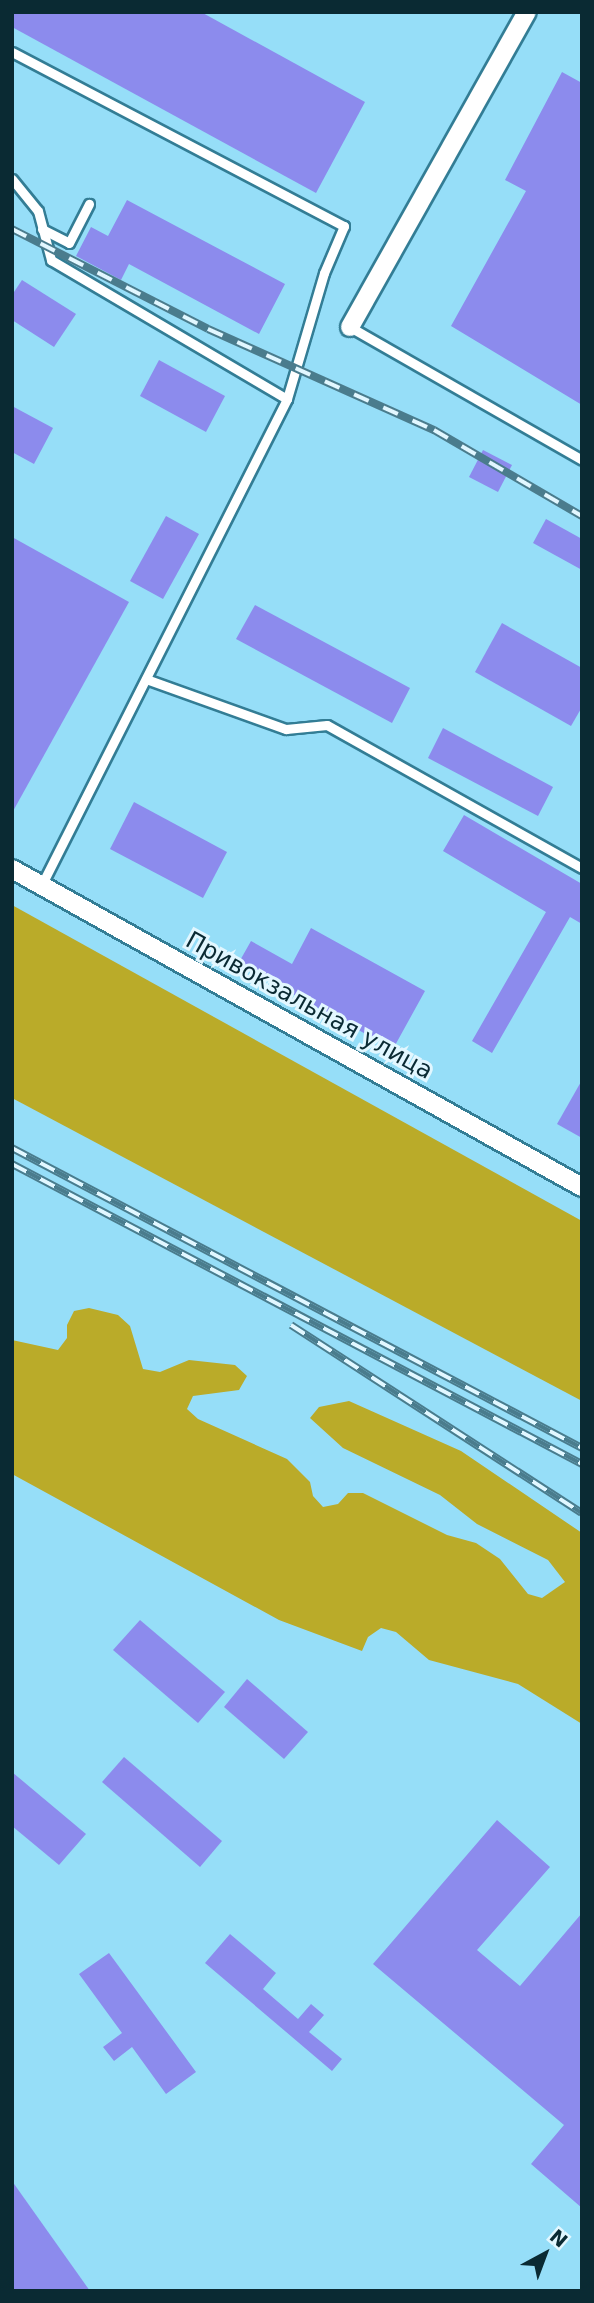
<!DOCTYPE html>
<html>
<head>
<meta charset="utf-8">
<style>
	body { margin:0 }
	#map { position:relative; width:594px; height:2303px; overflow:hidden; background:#96def8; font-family:"DejaVu Sans",sans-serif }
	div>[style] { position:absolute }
	.green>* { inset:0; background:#baab29 }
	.building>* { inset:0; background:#8c8bed }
	.roads { filter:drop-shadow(2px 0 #337d95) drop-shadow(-2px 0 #337d95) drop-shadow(0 2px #337d95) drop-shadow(0 -2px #337d95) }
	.lane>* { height:9px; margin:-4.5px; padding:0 4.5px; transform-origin:4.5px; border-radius:4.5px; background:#fff }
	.street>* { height:18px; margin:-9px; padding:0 9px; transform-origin:9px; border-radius:9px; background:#fff }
	.rail>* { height:8px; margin-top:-4px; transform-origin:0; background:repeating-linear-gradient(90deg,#e2f7ff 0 16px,#4a7c8d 0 32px); box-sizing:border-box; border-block:2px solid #4a7c8d }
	span { translate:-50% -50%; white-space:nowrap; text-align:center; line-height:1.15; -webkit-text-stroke:6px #e2f7ff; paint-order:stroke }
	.street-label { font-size:24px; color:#0a2a33 }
	.frame { position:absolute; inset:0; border:14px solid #0a2a33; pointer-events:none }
	.north { position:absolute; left:510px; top:2219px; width:70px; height:70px; -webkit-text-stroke:5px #e2f7ff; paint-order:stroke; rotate:41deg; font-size:19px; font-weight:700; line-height:28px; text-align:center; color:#0a2a33 }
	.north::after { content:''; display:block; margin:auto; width:24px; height:32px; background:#0a2a33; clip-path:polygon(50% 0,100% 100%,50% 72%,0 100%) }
</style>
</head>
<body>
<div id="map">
	<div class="green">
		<i style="clip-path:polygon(12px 905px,582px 1221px,582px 1401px,12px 1098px)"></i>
		<i style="clip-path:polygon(89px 1308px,118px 1315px,130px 1326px,143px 1369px,160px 1372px,189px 1360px,235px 1365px,247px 1376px,239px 1390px,193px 1396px,187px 1409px,198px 1419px,287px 1459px,310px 1482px,313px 1496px,323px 1507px,338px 1504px,348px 1493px,363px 1493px,447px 1535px,476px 1543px,500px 1559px,528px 1594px,542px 1598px,565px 1582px,548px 1560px,477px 1524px,440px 1495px,343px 1448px,310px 1418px,319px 1407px,349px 1401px,461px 1451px,582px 1533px,582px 1724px,518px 1684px,429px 1660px,396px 1632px,381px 1628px,368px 1637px,362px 1651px,279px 1620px,12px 1474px,12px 1340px,58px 1350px,67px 1338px,67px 1325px,74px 1311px)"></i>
	</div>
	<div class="building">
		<i style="clip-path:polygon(12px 12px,201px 12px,365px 102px,316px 193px,12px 27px)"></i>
		<i style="clip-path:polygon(562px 72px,582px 83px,582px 405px,451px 326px,526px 191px,505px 180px)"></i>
		<i style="clip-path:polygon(127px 200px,285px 284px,259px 334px,129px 264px,121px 280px,76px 256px,91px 227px,108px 236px)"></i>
		<i style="clip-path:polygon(22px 280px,76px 314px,54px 347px,12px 320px,12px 295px)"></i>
		<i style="clip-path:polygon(159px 360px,225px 396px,206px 432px,140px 396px)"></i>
		<i style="clip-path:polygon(12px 406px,53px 428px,34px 464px,12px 452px)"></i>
		<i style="clip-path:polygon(483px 450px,512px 465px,498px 492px,469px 477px)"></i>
		<i style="clip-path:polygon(166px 516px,199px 534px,163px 599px,130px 581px)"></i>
		<i style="clip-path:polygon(546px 519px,582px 539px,582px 570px,533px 543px)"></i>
		<i style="clip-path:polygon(12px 537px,129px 602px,12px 813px)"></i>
		<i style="clip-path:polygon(255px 605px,410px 688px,392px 723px,236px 639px)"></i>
		<i style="clip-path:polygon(502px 623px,582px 668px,582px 707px,571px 726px,475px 672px)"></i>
		<i style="clip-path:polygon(443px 728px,553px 787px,538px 816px,428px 758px)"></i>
		<i style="clip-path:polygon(134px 802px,227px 852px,203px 898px,110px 849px)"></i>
		<i style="clip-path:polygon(464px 815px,582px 884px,582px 924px,570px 917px,492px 1053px,472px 1041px,546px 912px,443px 851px)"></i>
		<i style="clip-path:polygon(311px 928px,425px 991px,393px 1049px,238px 964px,251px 941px,292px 964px)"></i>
		<i style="clip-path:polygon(582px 1080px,582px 1138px,557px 1124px)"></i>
		<i style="clip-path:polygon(140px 1620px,225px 1692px,198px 1723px,113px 1650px)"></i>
		<i style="clip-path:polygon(247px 1679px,308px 1732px,284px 1759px,224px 1707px)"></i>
		<i style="clip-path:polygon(124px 1757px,222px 1841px,200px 1867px,102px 1782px)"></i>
		<i style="clip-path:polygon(12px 1772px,86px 1834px,59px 1865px,12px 1826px)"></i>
		<i style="clip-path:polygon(497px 1820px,550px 1867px,477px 1950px,520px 1986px,582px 1913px,582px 2208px,531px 2164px,564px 2125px,373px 1964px)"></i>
		<i style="clip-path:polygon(230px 1934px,276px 1973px,263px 1989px,298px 2019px,311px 2004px,324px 2015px,309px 2032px,342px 2059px,332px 2071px,205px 1963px)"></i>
		<i style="clip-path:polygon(109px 1953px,196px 2072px,166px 2094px,132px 2047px,114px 2061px,103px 2047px,122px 2033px,79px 1974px)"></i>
		<i style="clip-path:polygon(12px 2181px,90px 2291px,12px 2291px)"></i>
	</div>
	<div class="roads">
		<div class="lane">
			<i style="left:12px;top:52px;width:375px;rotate:27.7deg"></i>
			<i style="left:344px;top:226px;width:51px;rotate:113.1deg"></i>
			<i style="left:324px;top:273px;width:131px;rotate:106.4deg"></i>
			<i style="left:12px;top:179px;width:41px;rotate:50.9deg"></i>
			<i style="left:38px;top:211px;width:51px;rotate:75.1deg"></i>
			<i style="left:51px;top:260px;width:274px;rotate:30.5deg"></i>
			<i style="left:287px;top:399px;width:543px;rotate:116.8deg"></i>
			<i style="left:42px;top:229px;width:30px;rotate:27deg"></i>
			<i style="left:69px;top:243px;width:44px;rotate:-62.9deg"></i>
			<i style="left:350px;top:327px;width:267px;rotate:29.8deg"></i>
			<i style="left:146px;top:679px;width:149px;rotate:19.7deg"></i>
			<i style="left:286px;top:729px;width:41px;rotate:-5.6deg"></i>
			<i style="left:327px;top:725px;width:292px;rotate:29.3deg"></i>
		</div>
		<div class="street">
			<i style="left:350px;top:327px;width:361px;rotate:-60.7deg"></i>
			<i style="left:12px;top:869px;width:653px;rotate:29.16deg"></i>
		</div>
	</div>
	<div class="rail">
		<i style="left:12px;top:229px;width:220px;rotate:27deg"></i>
		<i style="left:208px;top:329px;width:248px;rotate:24.1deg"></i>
		<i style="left:434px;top:430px;width:171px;rotate:30.2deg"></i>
		<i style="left:12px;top:1148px;width:644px;rotate:27.76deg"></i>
		<i style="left:12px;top:1164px;width:644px;rotate:27.76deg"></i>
		<i style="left:291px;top:1325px;width:346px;rotate:32.9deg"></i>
	</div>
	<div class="street-label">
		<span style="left:309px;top:1006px;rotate:29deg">Привокзальная улица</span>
	</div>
	<div class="frame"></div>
	<div class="north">N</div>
</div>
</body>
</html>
